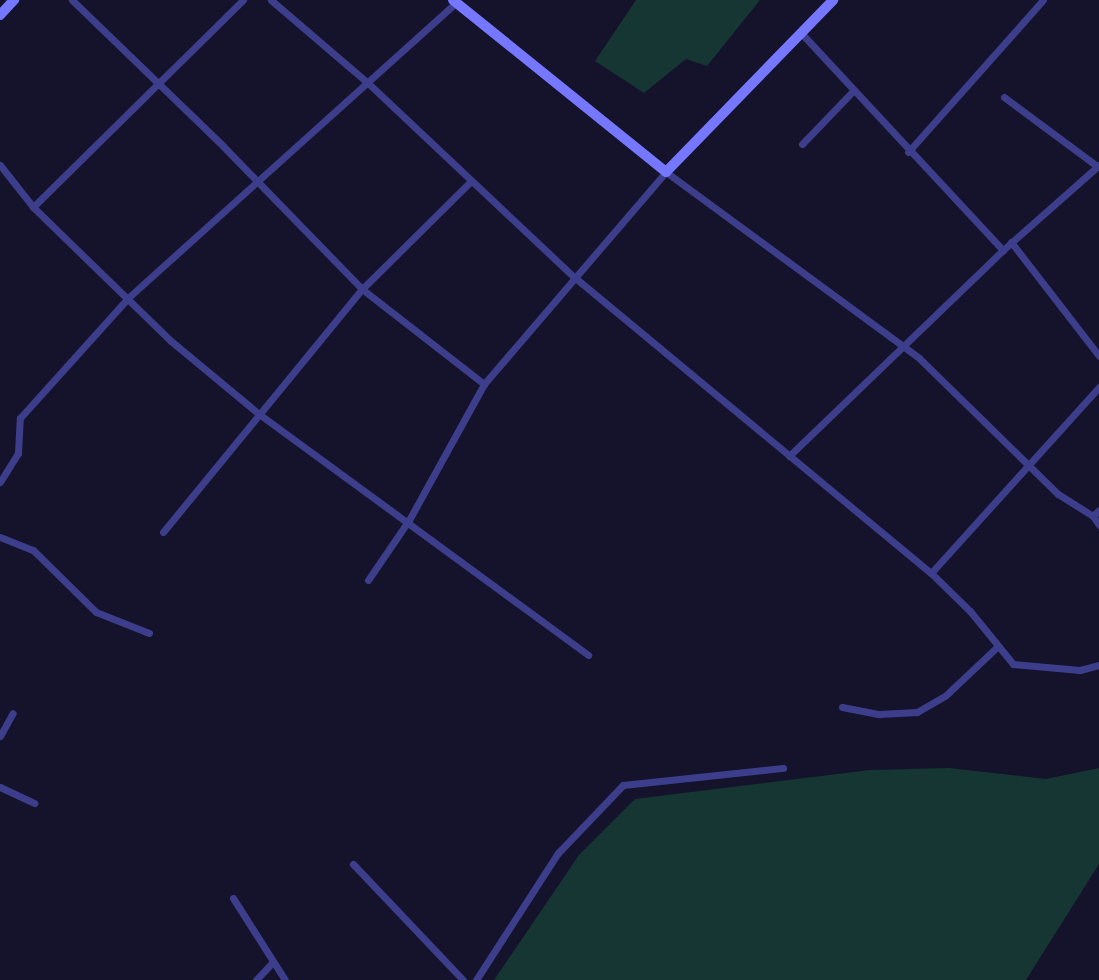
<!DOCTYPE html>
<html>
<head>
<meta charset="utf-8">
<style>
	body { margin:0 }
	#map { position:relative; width:1099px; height:980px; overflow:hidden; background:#15122c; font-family:"Archivo Narrow",sans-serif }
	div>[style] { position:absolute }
	.green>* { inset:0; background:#153633 }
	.street>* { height:7px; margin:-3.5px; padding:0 3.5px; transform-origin:3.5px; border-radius:3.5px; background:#3d3e8b }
	.secondary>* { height:10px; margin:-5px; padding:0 5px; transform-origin:5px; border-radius:5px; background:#7578fe }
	span { translate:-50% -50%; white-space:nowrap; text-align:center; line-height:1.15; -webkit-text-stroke:6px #15122c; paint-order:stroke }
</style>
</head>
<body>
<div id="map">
	<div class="green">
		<i style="clip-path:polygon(636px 0,760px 0,707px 66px,686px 59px,644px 93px,595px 61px)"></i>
		<i style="clip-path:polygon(949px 768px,1046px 779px,1099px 768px,1099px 864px,1026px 980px,494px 980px,579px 855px,635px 799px,870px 770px)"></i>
	</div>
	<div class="street">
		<i style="left:72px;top:0;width:210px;rotate:44deg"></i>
		<i style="left:223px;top:146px;width:199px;rotate:45.8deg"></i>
		<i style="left:362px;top:289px;width:155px;rotate:37.9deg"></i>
		<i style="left:271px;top:0;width:129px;rotate:40.6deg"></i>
		<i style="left:369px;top:84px;width:280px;rotate:43.3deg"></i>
		<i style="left:573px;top:276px;width:465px;rotate:39.7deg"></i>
		<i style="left:931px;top:573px;width:251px;rotate:-47.9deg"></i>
		<i style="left:803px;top:35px;width:294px;rotate:47.1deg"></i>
		<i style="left:1004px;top:97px;width:116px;rotate:36.6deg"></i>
		<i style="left:802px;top:144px;width:74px;rotate:-46.1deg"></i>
		<i style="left:908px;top:152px;width:203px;rotate:-48.4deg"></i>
		<i style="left:0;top:165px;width:53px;rotate:51.8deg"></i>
		<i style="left:33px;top:207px;width:192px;rotate:44.2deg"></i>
		<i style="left:171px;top:341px;width:114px;rotate:39.7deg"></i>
		<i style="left:259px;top:414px;width:408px;rotate:36.2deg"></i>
		<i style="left:33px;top:207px;width:295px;rotate:-44.6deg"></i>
		<i style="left:1011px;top:242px;width:144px;rotate:52.3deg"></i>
		<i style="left:789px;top:456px;width:297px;rotate:-43.9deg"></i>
		<i style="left:1003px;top:250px;width:128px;rotate:-41.5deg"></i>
		<i style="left:0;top:482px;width:34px;rotate:-58deg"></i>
		<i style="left:18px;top:453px;width:35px;rotate:-87deg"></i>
		<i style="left:20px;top:418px;width:163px;rotate:-48deg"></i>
		<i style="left:129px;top:297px;width:440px;rotate:-42deg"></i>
		<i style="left:1093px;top:516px;width:11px;rotate:56deg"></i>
		<i style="left:163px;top:532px;width:314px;rotate:-50.7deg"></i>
		<i style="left:362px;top:289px;width:152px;rotate:-44.7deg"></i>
		<i style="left:0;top:537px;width:35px;rotate:22deg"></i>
		<i style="left:33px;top:550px;width:88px;rotate:44.5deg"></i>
		<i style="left:96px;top:612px;width:57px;rotate:21.6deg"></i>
		<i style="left:931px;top:573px;width:54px;rotate:44.3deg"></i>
		<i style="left:970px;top:611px;width:68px;rotate:50.9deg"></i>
		<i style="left:1013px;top:664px;width:67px;rotate:5.1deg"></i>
		<i style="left:1080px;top:670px;width:20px;rotate:-15deg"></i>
		<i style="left:368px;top:580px;width:73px;rotate:-55.7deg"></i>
		<i style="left:409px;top:520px;width:155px;rotate:-61.1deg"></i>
		<i style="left:484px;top:384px;width:279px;rotate:-49.4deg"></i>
		<i style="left:666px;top:172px;width:314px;rotate:36.3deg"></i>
		<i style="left:919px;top:358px;width:194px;rotate:44.4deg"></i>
		<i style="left:1058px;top:494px;width:41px;rotate:32.2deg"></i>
		<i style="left:1093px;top:516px;width:8px;rotate:-45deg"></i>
		<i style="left:842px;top:707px;width:38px;rotate:11deg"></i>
		<i style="left:879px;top:714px;width:38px;rotate:-3deg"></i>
		<i style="left:917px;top:712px;width:32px;rotate:-30deg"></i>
		<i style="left:945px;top:696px;width:71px;rotate:-43.3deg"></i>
		<i style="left:0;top:736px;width:26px;rotate:-61deg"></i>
		<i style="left:0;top:787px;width:38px;rotate:25deg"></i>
		<i style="left:353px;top:864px;width:160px;rotate:46.5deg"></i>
		<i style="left:233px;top:898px;width:97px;rotate:57.6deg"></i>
		<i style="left:256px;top:980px;width:23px;rotate:-47deg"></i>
		<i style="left:476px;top:980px;width:151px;rotate:-57.2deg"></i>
		<i style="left:558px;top:853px;width:94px;rotate:-46.3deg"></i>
		<i style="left:623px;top:785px;width:161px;rotate:-6.1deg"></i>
	</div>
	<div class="secondary">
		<i style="left:453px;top:0;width:274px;rotate:38.9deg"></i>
		<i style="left:666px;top:172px;width:240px;rotate:-45.8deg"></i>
		<i style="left:0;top:15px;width:21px;rotate:-47deg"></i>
	</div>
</div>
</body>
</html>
